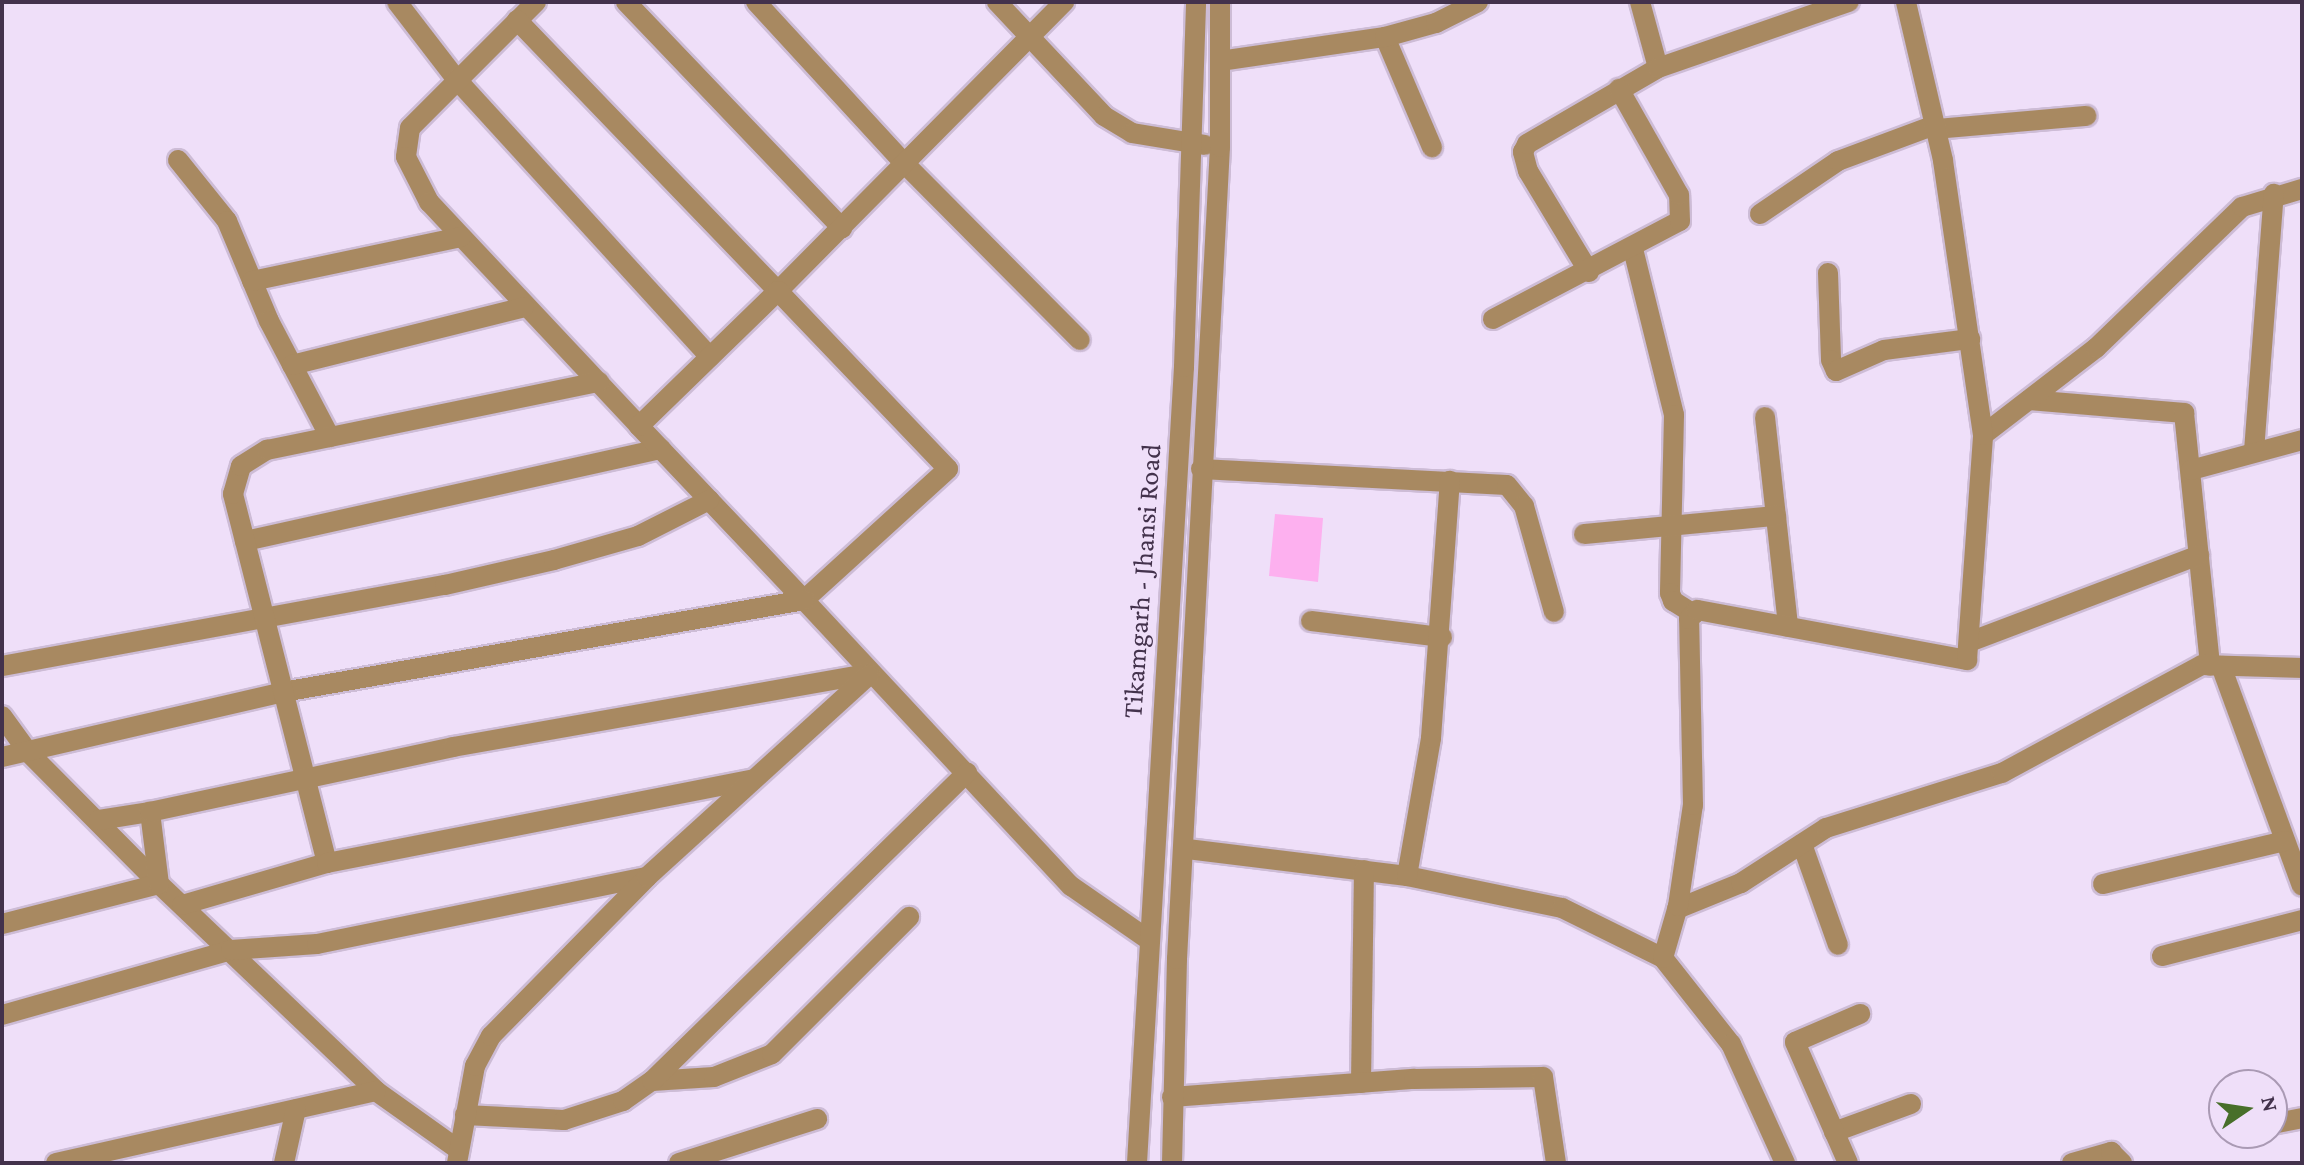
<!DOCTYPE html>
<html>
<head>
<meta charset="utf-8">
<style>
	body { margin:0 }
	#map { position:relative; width:2304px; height:1165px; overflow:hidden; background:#efdff9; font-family:"Crimson Pro",serif }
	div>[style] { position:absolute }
	.building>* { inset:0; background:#fdb0ef }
	.roads { filter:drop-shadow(2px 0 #cdbcd6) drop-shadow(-2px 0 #cdbcd6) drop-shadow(0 2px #cdbcd6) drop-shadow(0 -2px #cdbcd6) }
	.minor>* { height:20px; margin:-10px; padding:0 10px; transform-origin:10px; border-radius:10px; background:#a88961 }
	span { translate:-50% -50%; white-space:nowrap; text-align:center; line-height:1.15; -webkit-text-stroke:6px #efdff9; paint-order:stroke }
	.street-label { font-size:28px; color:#43324c }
	.frame { position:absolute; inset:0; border:4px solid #43324c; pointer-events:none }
	.north { position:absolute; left:2208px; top:1069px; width:80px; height:80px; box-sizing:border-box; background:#efdff9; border:2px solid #aa9ab4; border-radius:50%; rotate:77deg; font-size:22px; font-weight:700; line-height:32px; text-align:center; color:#43324c }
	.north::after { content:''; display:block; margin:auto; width:28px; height:36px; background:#486f2a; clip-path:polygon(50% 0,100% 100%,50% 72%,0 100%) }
</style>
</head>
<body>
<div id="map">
	<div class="building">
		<i style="clip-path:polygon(1275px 514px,1323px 518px,1318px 582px,1269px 576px)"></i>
	</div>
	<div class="roads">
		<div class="minor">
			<i style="left:397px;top:2px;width:98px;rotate:52.4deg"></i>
			<i style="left:457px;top:80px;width:375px;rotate:47.6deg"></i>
			<i style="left:536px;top:2px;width:178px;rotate:135deg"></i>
			<i style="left:410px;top:128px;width:29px;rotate:98deg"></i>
			<i style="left:406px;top:157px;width:51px;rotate:62.9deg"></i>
			<i style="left:429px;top:202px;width:307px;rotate:46.8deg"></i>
			<i style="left:626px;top:2px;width:313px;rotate:46.3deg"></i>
			<i style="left:756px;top:2px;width:220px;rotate:47.4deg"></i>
			<i style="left:905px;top:164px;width:248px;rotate:45.2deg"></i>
			<i style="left:997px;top:2px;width:156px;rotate:46.8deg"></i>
			<i style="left:1104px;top:116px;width:33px;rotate:31deg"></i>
			<i style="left:1132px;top:133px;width:74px;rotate:9.3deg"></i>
			<i style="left:1640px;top:2px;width:68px;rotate:74.7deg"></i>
			<i style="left:517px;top:20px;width:376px;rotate:46.1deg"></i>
			<i style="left:778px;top:291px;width:407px;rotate:-45.3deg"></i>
			<i style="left:1385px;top:37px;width:120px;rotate:66.9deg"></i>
			<i style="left:1220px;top:61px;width:167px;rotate:-8.3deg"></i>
			<i style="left:1385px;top:37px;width:53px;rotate:-15.4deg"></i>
			<i style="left:1436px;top:23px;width:47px;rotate:-26.6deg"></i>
			<i style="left:1936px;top:129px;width:151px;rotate:-5deg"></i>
			<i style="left:178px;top:160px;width:78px;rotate:51.2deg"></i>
			<i style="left:227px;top:221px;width:108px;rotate:67.2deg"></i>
			<i style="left:269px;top:321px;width:131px;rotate:62.3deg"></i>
			<i style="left:1760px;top:214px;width:94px;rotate:-34.2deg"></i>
			<i style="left:1838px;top:161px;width:103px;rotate:-20.4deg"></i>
			<i style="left:1633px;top:249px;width:171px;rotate:76.1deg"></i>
			<i style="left:1674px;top:415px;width:178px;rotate:91.3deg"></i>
			<i style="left:1670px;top:593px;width:9px;rotate:69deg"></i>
			<i style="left:1673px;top:601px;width:25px;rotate:32deg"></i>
			<i style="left:1589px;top:272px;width:118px;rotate:-121.1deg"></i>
			<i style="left:1528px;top:171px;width:20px;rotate:-105deg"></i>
			<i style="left:1523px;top:152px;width:9px;rotate:-63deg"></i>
			<i style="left:1527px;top:144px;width:151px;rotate:-30.1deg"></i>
			<i style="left:1658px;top:68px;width:202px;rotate:-19.1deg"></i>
			<i style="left:1828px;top:273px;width:87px;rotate:88deg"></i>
			<i style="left:1831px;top:360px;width:12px;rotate:66deg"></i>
			<i style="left:1836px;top:371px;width:52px;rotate:-23.6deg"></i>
			<i style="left:1884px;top:350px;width:87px;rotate:-7.3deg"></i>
			<i style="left:252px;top:281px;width:214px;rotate:-11.9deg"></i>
			<i style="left:1493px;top:319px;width:211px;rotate:-27.7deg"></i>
			<i style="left:1680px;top:221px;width:26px;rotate:-92deg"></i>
			<i style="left:1679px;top:195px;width:122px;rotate:-119.5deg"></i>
			<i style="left:292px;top:365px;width:239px;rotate:-14deg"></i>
			<i style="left:2029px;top:400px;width:156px;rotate:4.8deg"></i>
			<i style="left:2184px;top:413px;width:254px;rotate:84.1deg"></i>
			<i style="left:1765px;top:417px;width:211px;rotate:83.7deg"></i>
			<i style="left:1983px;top:435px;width:143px;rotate:-37.6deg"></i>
			<i style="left:2096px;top:348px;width:203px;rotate:-44deg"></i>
			<i style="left:2242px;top:207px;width:63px;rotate:-16.7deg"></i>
			<i style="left:2254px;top:451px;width:258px;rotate:-85.6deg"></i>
			<i style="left:1201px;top:469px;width:306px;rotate:3deg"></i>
			<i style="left:1507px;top:485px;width:27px;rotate:51deg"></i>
			<i style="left:1524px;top:506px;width:110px;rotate:74.2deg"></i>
			<i style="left:2191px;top:470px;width:115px;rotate:-15.1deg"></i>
			<i style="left:1584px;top:534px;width:193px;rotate:-5.4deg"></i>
			<i style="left:245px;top:541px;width:426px;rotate:-12.5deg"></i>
			<i style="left:804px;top:600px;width:240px;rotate:-133.5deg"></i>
			<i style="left:639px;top:426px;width:194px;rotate:-44.2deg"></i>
			<i style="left:778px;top:291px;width:246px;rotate:46.3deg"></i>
			<i style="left:948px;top:469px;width:195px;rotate:137.7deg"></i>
			<i style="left:804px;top:600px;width:391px;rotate:47deg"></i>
			<i style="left:1071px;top:886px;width:91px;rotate:34.7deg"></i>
			<i style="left:1311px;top:621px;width:132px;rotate:7deg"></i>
			<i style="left:1969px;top:642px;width:246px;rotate:-20.7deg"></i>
			<i style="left:2px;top:666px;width:450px;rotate:-10.4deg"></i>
			<i style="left:445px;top:585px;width:112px;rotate:-12.9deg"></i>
			<i style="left:554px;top:560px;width:87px;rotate:-15.9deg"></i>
			<i style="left:638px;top:536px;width:80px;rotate:-26.9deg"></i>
			<i style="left:2221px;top:666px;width:234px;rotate:69.8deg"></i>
			<i style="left:2px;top:716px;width:44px;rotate:54.2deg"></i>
			<i style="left:28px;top:752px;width:186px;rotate:45.2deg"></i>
			<i style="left:159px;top:884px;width:300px;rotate:43.6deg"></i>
			<i style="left:376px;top:1091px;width:102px;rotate:35.4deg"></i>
			<i style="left:2px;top:757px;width:288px;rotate:-13deg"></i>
			<i style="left:283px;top:692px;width:529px;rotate:-10.01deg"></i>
			<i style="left:99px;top:820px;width:52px;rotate:-8.9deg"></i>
			<i style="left:1802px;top:844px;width:107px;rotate:70.4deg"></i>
			<i style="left:1187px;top:849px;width:222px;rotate:7deg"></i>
			<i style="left:1407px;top:876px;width:158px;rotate:11.7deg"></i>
			<i style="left:1562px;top:908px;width:113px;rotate:26.3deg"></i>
			<i style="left:1663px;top:958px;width:110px;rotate:51.7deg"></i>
			<i style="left:1731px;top:1044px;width:131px;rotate:65.6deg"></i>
			<i style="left:327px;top:863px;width:381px;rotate:-104.3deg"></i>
			<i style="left:233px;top:494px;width:29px;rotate:-74deg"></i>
			<i style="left:241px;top:466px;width:31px;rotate:-32deg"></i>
			<i style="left:267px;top:450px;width:339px;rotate:-11.6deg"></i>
			<i style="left:1407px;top:876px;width:140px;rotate:-80.1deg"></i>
			<i style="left:1431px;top:738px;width:258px;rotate:-85.8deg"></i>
			<i style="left:2103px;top:884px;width:187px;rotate:-13.3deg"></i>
			<i style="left:182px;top:905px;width:151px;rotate:-16.2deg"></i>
			<i style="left:327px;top:863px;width:433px;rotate:-11.1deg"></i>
			<i style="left:1677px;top:909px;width:69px;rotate:-22.1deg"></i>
			<i style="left:1741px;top:883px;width:101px;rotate:-32.9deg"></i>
			<i style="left:1826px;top:828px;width:184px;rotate:-17.4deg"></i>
			<i style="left:2002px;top:773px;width:227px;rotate:-28.4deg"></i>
			<i style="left:2202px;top:665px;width:100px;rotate:1.7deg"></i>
			<i style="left:2px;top:924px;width:162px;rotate:-14.3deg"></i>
			<i style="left:159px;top:884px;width:73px;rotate:-97.1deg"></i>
			<i style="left:150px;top:812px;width:310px;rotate:-12.1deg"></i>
			<i style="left:453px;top:747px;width:424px;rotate:-10deg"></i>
			<i style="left:2162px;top:956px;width:145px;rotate:-14.4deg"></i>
			<i style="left:1663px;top:958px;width:54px;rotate:-73.9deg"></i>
			<i style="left:1678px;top:906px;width:102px;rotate:-81.6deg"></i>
			<i style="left:1693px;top:805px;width:186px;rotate:-91.2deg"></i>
			<i style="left:1689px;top:619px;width:12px;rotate:-48deg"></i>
			<i style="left:1697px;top:610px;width:275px;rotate:10.5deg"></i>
			<i style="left:1967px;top:660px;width:226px;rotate:-85.9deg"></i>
			<i style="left:1983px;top:435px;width:278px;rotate:-98.3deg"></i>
			<i style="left:1943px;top:160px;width:162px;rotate:-103.2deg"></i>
			<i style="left:2px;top:1015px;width:238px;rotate:-15.8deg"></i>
			<i style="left:231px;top:950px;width:86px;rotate:-4deg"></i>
			<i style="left:317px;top:944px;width:337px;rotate:-11.5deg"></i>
			<i style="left:652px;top:1081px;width:62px;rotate:-3.7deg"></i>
			<i style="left:714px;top:1077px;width:62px;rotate:-21.6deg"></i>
			<i style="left:772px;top:1054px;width:194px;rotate:-45deg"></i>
			<i style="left:1361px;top:1083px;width:213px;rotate:-89.2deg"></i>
			<i style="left:1172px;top:1097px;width:243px;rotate:-4.3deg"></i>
			<i style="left:1414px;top:1079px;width:129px;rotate:-0.9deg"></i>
			<i style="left:1543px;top:1077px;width:87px;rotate:81.4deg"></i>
			<i style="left:465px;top:1115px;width:99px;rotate:2.9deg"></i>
			<i style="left:564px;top:1120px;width:62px;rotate:-17.9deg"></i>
			<i style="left:623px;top:1101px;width:35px;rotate:-35deg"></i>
			<i style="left:652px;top:1081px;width:441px;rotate:-44.4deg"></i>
			<i style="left:2272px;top:1124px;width:31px;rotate:-11deg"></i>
			<i style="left:1834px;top:1132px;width:82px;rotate:-20deg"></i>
			<i style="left:56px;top:1163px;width:328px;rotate:-12.7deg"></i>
			<i style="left:284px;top:1163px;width:55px;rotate:-77.5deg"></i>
			<i style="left:457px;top:1163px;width:99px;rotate:-79.5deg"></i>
			<i style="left:475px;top:1066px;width:34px;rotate:-62deg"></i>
			<i style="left:491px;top:1036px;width:223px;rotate:-45.5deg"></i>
			<i style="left:647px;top:877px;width:300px;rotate:-42.3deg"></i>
			<i style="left:679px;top:1163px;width:145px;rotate:-17.7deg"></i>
			<i style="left:1137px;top:1163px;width:797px;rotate:-86.62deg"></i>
			<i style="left:1184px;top:367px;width:365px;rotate:-88.1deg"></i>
			<i style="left:1172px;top:1163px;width:204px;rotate:-88.6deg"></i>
			<i style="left:1177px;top:959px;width:813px;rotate:-86.97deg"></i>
			<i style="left:1220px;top:147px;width:145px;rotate:-90deg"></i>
			<i style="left:1848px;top:1163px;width:132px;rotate:-113.7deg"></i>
			<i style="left:1795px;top:1042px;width:71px;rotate:-23.3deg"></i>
			<i style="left:2072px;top:1163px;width:41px;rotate:-15.8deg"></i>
			<i style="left:2111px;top:1152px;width:16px;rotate:45deg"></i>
		</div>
	</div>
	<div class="street-label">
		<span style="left:1142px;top:581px;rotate:-86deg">Tikamgarh - Jhansi Road</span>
	</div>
	<div class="frame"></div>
	<div class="north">N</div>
</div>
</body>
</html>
